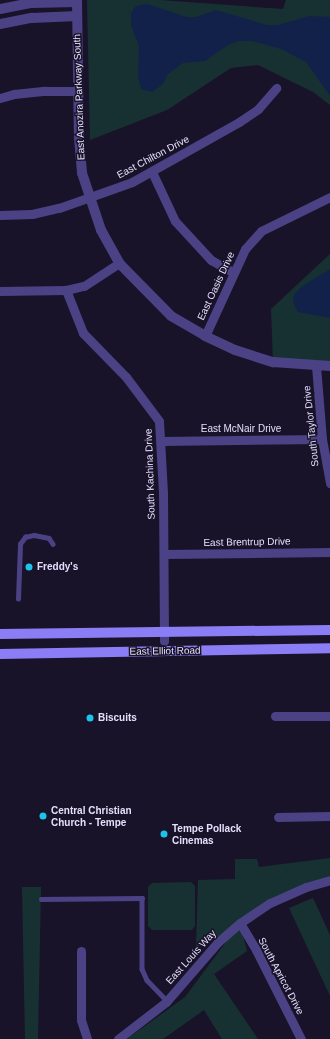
<!DOCTYPE html>
<html>
<head>
<meta charset="utf-8">
<style>
	body { margin:0 }
	#map { position:relative; width:330px; height:1039px; overflow:hidden; background:#191329; font-family:Arial,sans-serif }
	div>[style] { position:absolute }
	.green>* { inset:0; background:#173133 }
	.water>* { inset:0; background:#122149 }
	.service>* { height:4.5px; margin:-2.25px; padding:0 2.25px; transform-origin:2.25px; border-radius:2.25px; background:#4b4285 }
	.minor>* { height:9px; margin:-4.5px; padding:0 4.5px; transform-origin:4.5px; border-radius:4.5px; background:#4b4285 }
	.tertiary>* { height:10px; margin:-5px; padding:0 5px; transform-origin:5px; border-radius:5px; background:#4b4285 }
	.secondary>* { height:10px; margin:-5px; padding:0 5px; transform-origin:5px; border-radius:5px; background:#8b7df5 }
	.dots>* { width:11px; height:11px; translate:-50% -50%; box-sizing:border-box; border:2px solid #191329; border-radius:50% }
	span { translate:-50% -50%; white-space:nowrap; text-align:center; line-height:1.15; -webkit-text-stroke:3px #191329; paint-order:stroke }
	.street-label { font-size:10px; color:#e4defc }
	.poi-label { font-size:10px; color:#e4defc; font-weight:700 }
	.left { translate:0 -50%; text-align:left }
</style>
</head>
<body>
<div id="map">
	<div class="green">
		<i style="clip-path:polygon(87px 0,160px 0,283px 9px,286px 0,330px 0,330px 105px,313px 92px,258px 65px,231px 68px,167px 110px,90px 140px)"></i>
		<i style="clip-path:polygon(330px 254px,330px 366px,273px 362px,271px 309px)"></i>
		<i style="clip-path:polygon(330px 858px,330px 876px,240px 924px,247px 951px,214px 974px,258px 1039px,222px 1039px,204px 1010px,163px 1039px,127px 1039px,185px 997px,238px 926px,196px 948px,198px 880px,235px 879px,235px 859px,257px 859px,259px 867px)"></i>
		<i style="clip-path:polygon(191px 882px,195px 886px,195px 926px,192px 930px,152px 930px,148px 926px,148px 887px,152px 883px)"></i>
		<i style="clip-path:polygon(22px 887px,41px 887px,38px 1039px,25px 1039px)"></i>
		<i style="clip-path:polygon(313px 898px,330px 935px,330px 996px,289px 908px)"></i>
	</div>
	<div class="water">
		<i style="clip-path:polygon(147px 4px,187px 17px,196px 17px,216px 10px,267px 25px,278px 25px,309px 16px,330px 17px,330px 96px,306px 62px,281px 49px,252px 41px,239px 41px,228px 45px,205px 61px,183px 63px,168px 74px,163px 84px,152px 92px,141px 89px,138px 76px,139px 46px,131px 25px,131px 13px,136px 6px)"></i>
		<i style="clip-path:polygon(330px 269px,330px 318px,298px 312px,293px 302px,294px 295px,301px 287px)"></i>
	</div>
	<div class="service">
		<i style="left:18px;top:599px;width:55px;rotate:-87.9deg"></i>
		<i style="left:20px;top:544px;width:9px;rotate:-54deg"></i>
		<i style="left:25px;top:537px;width:9px;rotate:-13deg"></i>
		<i style="left:34px;top:535px;width:15px;rotate:11deg"></i>
		<i style="left:49px;top:538px;width:7px;rotate:56deg"></i>
		<i style="left:41px;top:899px;width:101px;rotate:-0.6deg"></i>
		<i style="left:142px;top:898px;width:71px;rotate:90deg"></i>
		<i style="left:142px;top:969px;width:12px;rotate:66deg"></i>
		<i style="left:147px;top:980px;width:29px;rotate:46deg"></i>
	</div>
	<div class="minor">
		<i style="left:0;top:98px;width:15px;rotate:-16deg"></i>
		<i style="left:14px;top:94px;width:31px;rotate:-6deg"></i>
		<i style="left:45px;top:91px;width:33px"></i>
		<i style="left:152px;top:172px;width:54px;rotate:64.9deg"></i>
		<i style="left:175px;top:221px;width:53px;rotate:47.3deg"></i>
		<i style="left:211px;top:260px;width:25px;rotate:29deg"></i>
		<i style="left:0;top:215px;width:32px;rotate:-2deg"></i>
		<i style="left:32px;top:214px;width:28px;rotate:-13deg"></i>
		<i style="left:59px;top:208px;width:77px;rotate:-19.6deg"></i>
		<i style="left:132px;top:182px;width:123px;rotate:-29.3deg"></i>
		<i style="left:239px;top:122px;width:23px;rotate:-34deg"></i>
		<i style="left:258px;top:109px;width:28px;rotate:-49deg"></i>
		<i style="left:66px;top:290px;width:46px;rotate:68.4deg"></i>
		<i style="left:83px;top:333px;width:62px;rotate:45.7deg"></i>
		<i style="left:126px;top:377px;width:55px;rotate:53.1deg"></i>
		<i style="left:159px;top:421px;width:72px;rotate:86.8deg"></i>
		<i style="left:163px;top:493px;width:148px;rotate:89.6deg"></i>
		<i style="left:0;top:291px;width:66px;rotate:-0.9deg"></i>
		<i style="left:66px;top:290px;width:18px;rotate:-13deg"></i>
		<i style="left:84px;top:286px;width:42px;rotate:-33.3deg"></i>
		<i style="left:205px;top:336px;width:96px;rotate:-65.3deg"></i>
		<i style="left:245px;top:249px;width:24px;rotate:-48deg"></i>
		<i style="left:261px;top:231px;width:77px;rotate:-26.2deg"></i>
		<i style="left:316px;top:366px;width:73px;rotate:85.3deg"></i>
		<i style="left:322px;top:439px;width:45px;rotate:79.7deg"></i>
		<i style="left:161px;top:441px;width:161px;rotate:-0.7deg"></i>
		<i style="left:164px;top:554px;width:166px;rotate:-0.7deg"></i>
		<i style="left:275px;top:716px;width:55px"></i>
		<i style="left:278px;top:817px;width:52px;rotate:-1.1deg"></i>
		<i style="left:240px;top:923px;width:31px;rotate:59deg"></i>
		<i style="left:256px;top:950px;width:100px;rotate:63.2deg"></i>
		<i style="left:81px;top:951px;width:69px;rotate:90deg"></i>
		<i style="left:81px;top:1020px;width:20px;rotate:72deg"></i>
		<i style="left:118px;top:1039px;width:61px;rotate:-37.6deg"></i>
		<i style="left:166px;top:1002px;width:79px;rotate:-49.1deg"></i>
		<i style="left:218px;top:942px;width:29px;rotate:-41deg"></i>
		<i style="left:240px;top:923px;width:36px;rotate:-34deg"></i>
		<i style="left:270px;top:903px;width:39px;rotate:-24deg"></i>
		<i style="left:306px;top:887px;width:25px;rotate:-16deg"></i>
	</div>
	<div class="tertiary">
		<i style="left:77px;top:0;width:138px;rotate:89.2deg"></i>
		<i style="left:79px;top:138px;width:35px;rotate:85deg"></i>
		<i style="left:82px;top:173px;width:60px;rotate:71.6deg"></i>
		<i style="left:101px;top:230px;width:38px;rotate:61deg"></i>
		<i style="left:119px;top:263px;width:74px;rotate:45.5deg"></i>
		<i style="left:171px;top:316px;width:39px;rotate:30deg"></i>
		<i style="left:205px;top:336px;width:33px;rotate:25deg"></i>
		<i style="left:235px;top:350px;width:40px;rotate:18deg"></i>
		<i style="left:273px;top:362px;width:57px;rotate:4deg"></i>
		<i style="left:0;top:9px;width:32px;rotate:-11deg"></i>
		<i style="left:31px;top:3px;width:46px;rotate:-1.2deg"></i>
		<i style="left:0;top:24px;width:33px;rotate:-11deg"></i>
		<i style="left:32px;top:18px;width:45px;rotate:-2.5deg"></i>
	</div>
	<div class="secondary">
		<i style="left:0;top:634px;width:330px;rotate:-0.7deg"></i>
		<i style="left:0;top:654px;width:330px;rotate:-1deg"></i>
	</div>
	<div class="dots">
		<i style="left:29px;top:567px;background:#1ac4ed"></i>
		<i style="left:90px;top:718px;background:#1ac4ed"></i>
		<i style="left:43px;top:816px;background:#1ac4ed"></i>
		<i style="left:164px;top:834px;background:#1ac4ed"></i>
	</div>
	<div class="street-label">
		<span style="left:79px;top:97px;rotate:-92deg">East Anozira Parkway South</span>
		<span style="left:153px;top:157px;rotate:-28deg">East Chilton Drive</span>
		<span style="left:216px;top:286px;rotate:-65deg">East Oasis Drive</span>
		<span style="left:311px;top:426px;rotate:-96deg">South Taylor Drive</span>
		<span style="left:241px;top:429px">East McNair Drive</span>
		<span style="left:150px;top:474px;rotate:-92deg">South Kachina Drive</span>
		<span style="left:247px;top:542px;rotate:-1deg">East Brentrup Drive</span>
		<span style="left:165px;top:651px;rotate:-1deg">East Elliot Road</span>
		<span style="left:191px;top:957px;rotate:-48deg">East Louis Way</span>
		<span style="left:281px;top:976px;rotate:62deg">South Apricot Drive</span>
	</div>
	<div class="poi-label">
		<span class="left" style="left:37px;top:567px">Freddy's</span>
		<span class="left" style="left:98px;top:718px">Biscuits</span>
		<span class="left" style="left:51px;top:816px">Central Christian<br>Church - Tempe</span>
		<span class="left" style="left:172px;top:834px">Tempe Pollack<br>Cinemas</span>
	</div>
</div>
</body>
</html>
